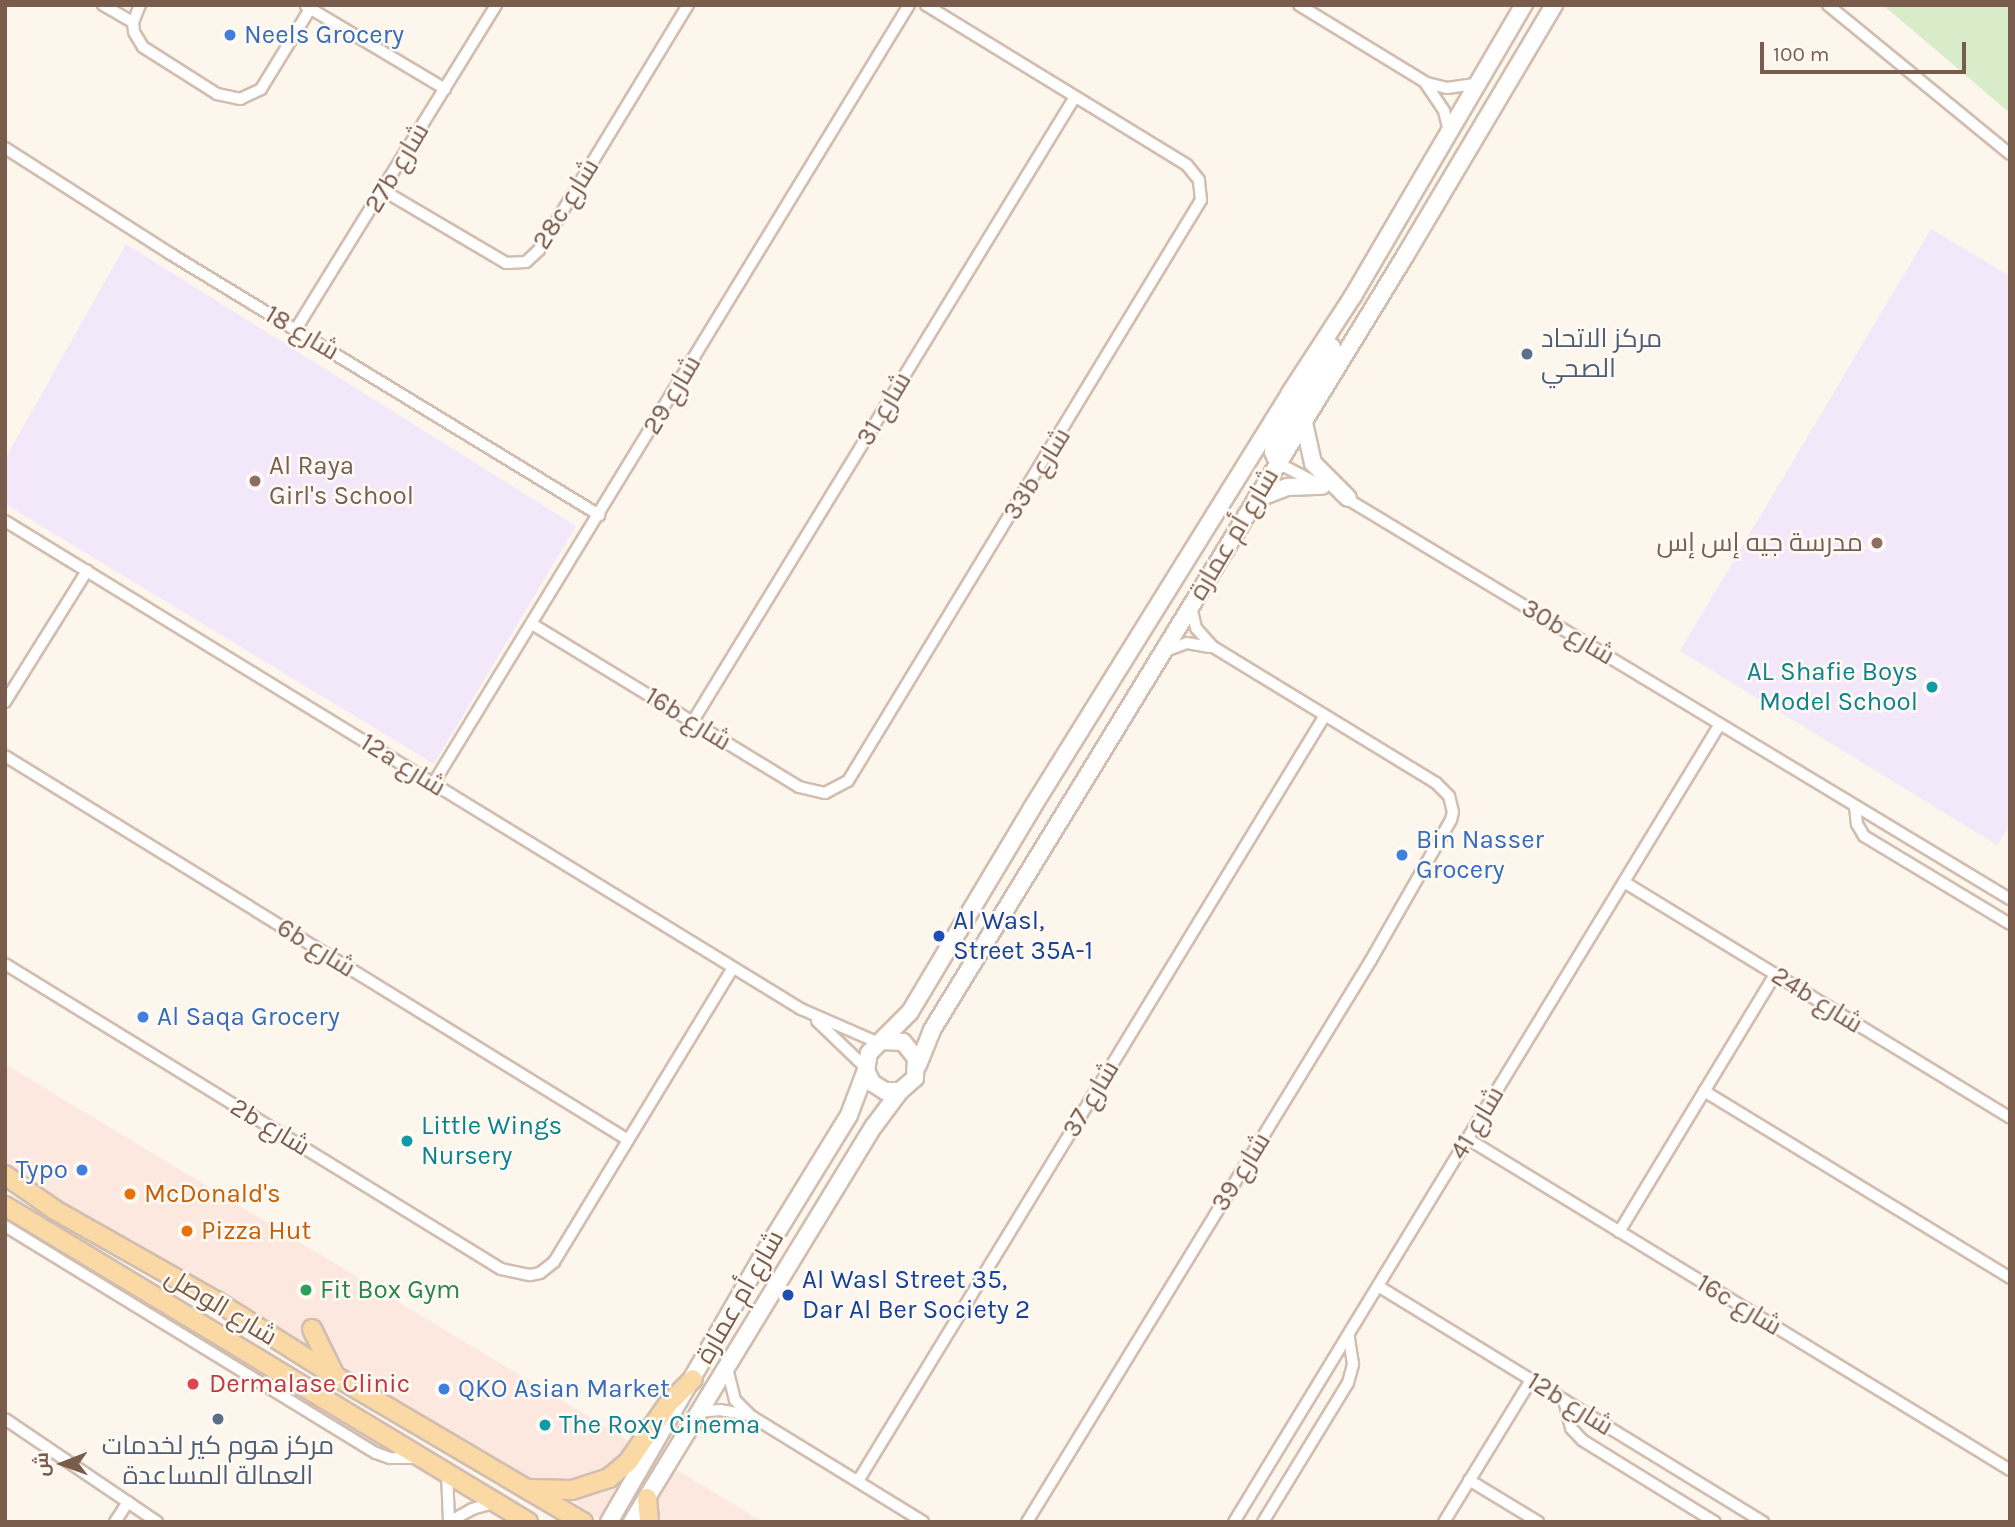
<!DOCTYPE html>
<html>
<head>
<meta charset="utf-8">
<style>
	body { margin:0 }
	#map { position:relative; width:2015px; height:1527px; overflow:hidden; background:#fdf6ec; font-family:Karla,Cairo,sans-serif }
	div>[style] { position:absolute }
	.commercial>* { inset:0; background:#fde8e0 }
	.education>* { inset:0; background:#f3e8fa }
	.green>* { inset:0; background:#d8ecc9 }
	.roads { filter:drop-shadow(2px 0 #d1beb0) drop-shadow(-2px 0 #d1beb0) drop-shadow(0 2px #d1beb0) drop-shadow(0 -2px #d1beb0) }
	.street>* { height:10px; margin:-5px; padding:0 5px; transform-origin:5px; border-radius:5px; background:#fff }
	.secondary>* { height:16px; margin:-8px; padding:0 8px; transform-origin:8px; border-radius:8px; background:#fff }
	.primary>* { height:18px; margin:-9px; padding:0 9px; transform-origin:9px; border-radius:9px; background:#fbd9a5 }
	.dots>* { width:19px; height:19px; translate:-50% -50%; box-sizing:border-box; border:4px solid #fffaf3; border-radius:50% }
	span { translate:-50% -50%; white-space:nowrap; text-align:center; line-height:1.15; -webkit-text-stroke:5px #fffaf3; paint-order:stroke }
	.shop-label { font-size:26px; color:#366cbe }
	.left { translate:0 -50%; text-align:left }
	.right { translate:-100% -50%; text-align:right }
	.street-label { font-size:26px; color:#7a5c4d }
	.service-label { font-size:26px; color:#4e5e75 }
	.education-label { font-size:26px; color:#785e54 }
	.culture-label { font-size:26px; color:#0d838f }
	.transit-label { font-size:26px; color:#164399 }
	.food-label { font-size:26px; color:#c56008 }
	.leisure-label { font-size:26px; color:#27864d }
	.health-label { font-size:26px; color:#be3a42 }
	.frame { position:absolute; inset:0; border:7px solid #7a5c4d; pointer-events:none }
	.north { position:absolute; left:28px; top:1429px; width:70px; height:70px; -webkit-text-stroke:5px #fffaf3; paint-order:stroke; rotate:269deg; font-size:19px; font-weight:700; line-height:28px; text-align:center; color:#7a5c4d }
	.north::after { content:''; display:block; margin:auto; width:24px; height:32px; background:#7a5c4d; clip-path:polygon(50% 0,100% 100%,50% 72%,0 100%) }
	.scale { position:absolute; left:1760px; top:42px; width:206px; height:32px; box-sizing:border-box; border:4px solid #7a5c4d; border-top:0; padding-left:9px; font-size:21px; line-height:24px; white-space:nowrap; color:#7a5c4d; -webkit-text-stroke:5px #fffaf3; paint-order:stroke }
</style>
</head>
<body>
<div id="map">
	<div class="commercial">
		<i style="clip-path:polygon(5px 1064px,763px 1522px,603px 1522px,564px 1494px,521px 1487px,5px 1176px)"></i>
	</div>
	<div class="education">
		<i style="clip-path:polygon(1931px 229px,2010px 276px,2010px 825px,1997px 845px,1680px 651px)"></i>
		<i style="clip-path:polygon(126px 244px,576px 526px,434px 764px,5px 504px,5px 459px)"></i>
	</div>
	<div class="green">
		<i style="clip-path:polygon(1883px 5px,2010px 5px,2010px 113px)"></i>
	</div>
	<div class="roads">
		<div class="street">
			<i style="left:103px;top:5px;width:34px;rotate:30deg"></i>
			<i style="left:140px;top:5px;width:18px;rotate:112deg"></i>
			<i style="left:133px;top:22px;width:10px;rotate:84deg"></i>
			<i style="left:134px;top:32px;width:17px;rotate:59deg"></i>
			<i style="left:143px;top:47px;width:88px;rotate:32.4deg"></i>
			<i style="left:217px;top:94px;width:24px;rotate:12deg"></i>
			<i style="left:240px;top:99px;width:23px;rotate:-25deg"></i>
			<i style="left:261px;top:89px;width:94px;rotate:-58.5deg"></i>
			<i style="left:1299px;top:5px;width:150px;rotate:31.4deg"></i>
			<i style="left:1427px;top:83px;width:21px;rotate:14deg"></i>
			<i style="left:1447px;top:88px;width:30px;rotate:-8deg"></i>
			<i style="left:1828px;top:5px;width:235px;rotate:39.3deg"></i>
			<i style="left:306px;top:6px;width:162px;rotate:30.8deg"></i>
			<i style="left:1426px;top:84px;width:32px;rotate:56deg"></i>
			<i style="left:1444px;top:111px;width:21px;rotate:76deg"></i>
			<i style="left:5px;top:148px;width:195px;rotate:32.6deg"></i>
			<i style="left:169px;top:253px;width:504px;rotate:31.35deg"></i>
			<i style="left:384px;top:191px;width:142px;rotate:30.5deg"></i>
			<i style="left:506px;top:263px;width:20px;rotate:-3deg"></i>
			<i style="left:526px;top:262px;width:18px;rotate:-43deg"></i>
			<i style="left:539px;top:250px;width:287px;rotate:-58.7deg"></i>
			<i style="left:296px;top:329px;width:381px;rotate:-58.3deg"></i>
			<i style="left:1278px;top:463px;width:47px;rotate:27.6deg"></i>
			<i style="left:1344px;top:497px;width:778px;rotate:31.12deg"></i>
			<i style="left:5px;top:521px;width:934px;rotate:31.51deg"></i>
			<i style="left:801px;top:1009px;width:85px;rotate:23.6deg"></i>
			<i style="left:532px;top:624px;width:313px;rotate:31.4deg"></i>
			<i style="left:799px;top:787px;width:27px;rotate:13deg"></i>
			<i style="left:825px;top:793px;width:26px;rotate:-28deg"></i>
			<i style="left:848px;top:781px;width:680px;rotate:-58.72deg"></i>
			<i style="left:1201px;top:200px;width:20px;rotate:-96deg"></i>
			<i style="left:1199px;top:180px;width:19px;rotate:-129deg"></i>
			<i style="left:1187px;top:165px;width:306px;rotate:-148.5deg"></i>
			<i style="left:1165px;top:651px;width:23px;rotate:-20deg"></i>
			<i style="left:1187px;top:643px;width:23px;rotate:10deg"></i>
			<i style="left:5px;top:702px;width:155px;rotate:-58deg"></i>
			<i style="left:693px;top:721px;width:732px;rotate:-58.53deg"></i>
			<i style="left:5px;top:756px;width:732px;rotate:31.65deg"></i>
			<i style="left:433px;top:784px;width:913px;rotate:-58.57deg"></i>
			<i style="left:1855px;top:806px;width:18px;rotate:84deg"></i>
			<i style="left:1857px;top:824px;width:14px;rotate:60deg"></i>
			<i style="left:1864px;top:836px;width:170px;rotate:31.1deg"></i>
			<i style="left:1624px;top:882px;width:452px;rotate:31.4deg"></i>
			<i style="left:5px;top:964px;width:582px;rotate:31.59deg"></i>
			<i style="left:501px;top:1269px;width:30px;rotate:12deg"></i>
			<i style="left:530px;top:1275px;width:10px;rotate:-11deg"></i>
			<i style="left:540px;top:1273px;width:18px;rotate:-38deg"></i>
			<i style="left:554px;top:1262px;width:344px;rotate:-58.7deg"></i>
			<i style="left:817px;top:1021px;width:66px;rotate:43.8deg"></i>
			<i style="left:1704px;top:1091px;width:359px;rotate:31.4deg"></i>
			<i style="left:1468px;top:1139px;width:635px;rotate:31.41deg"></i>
			<i style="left:5px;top:1226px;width:435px;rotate:31.5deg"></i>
			<i style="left:376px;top:1453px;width:15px;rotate:20deg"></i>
			<i style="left:390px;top:1458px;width:30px"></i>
			<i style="left:1619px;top:1232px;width:301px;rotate:-58.8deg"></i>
			<i style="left:1378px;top:1286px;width:452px;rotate:31.5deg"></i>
			<i style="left:727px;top:1368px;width:33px;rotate:76deg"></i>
			<i style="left:735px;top:1400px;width:23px;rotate:45deg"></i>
			<i style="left:751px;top:1416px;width:202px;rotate:31.6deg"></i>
			<i style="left:1564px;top:1400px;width:29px;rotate:76deg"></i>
			<i style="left:1571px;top:1428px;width:16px;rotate:47deg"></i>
			<i style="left:1582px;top:1440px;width:156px;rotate:31.7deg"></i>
			<i style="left:698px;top:1412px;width:22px;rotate:-5deg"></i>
			<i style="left:720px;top:1410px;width:28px;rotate:10deg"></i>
			<i style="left:5px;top:1419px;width:184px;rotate:34.1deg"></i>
			<i style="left:447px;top:1473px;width:48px;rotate:87.6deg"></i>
			<i style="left:1469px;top:1480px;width:81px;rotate:31.3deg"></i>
			<i style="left:858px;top:1481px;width:895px;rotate:-58.62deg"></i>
			<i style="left:115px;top:1522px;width:24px;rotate:-57deg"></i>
			<i style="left:449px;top:1522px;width:26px;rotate:-29deg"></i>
			<i style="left:472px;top:1509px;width:26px;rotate:-16deg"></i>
			<i style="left:1027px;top:1522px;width:659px;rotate:-58.53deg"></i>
			<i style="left:1371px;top:960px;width:161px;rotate:-60.3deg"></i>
			<i style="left:1451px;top:820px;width:8px;rotate:-76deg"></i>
			<i style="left:1453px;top:812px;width:16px;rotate:-104deg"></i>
			<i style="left:1449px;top:796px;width:18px;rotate:-135deg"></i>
			<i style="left:1436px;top:783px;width:261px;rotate:-148.6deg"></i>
			<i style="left:1213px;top:647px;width:25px;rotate:-132deg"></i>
			<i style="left:1196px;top:628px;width:23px;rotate:-103deg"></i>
			<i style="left:1234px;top:1522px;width:934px;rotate:-58.66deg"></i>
			<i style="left:1263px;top:1522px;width:163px;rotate:-58.6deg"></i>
			<i style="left:1348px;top:1383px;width:20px;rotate:-75deg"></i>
			<i style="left:1353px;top:1364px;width:30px;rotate:-99deg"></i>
			<i style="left:1444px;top:1522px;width:167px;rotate:-58.5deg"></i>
		</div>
		<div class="secondary">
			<i style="left:1304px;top:423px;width:41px;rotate:77.3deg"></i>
			<i style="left:1313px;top:463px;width:49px;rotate:45deg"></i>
			<i style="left:1278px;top:463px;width:12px;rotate:-114deg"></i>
			<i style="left:1273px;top:452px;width:11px;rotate:-80deg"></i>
			<i style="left:1275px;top:441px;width:110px;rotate:-58.8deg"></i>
			<i style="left:1256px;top:499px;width:34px;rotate:-21deg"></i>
			<i style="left:1288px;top:487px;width:34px;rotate:-2deg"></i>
			<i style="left:882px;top:1041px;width:21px;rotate:3deg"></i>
			<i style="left:903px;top:1042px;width:21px;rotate:51deg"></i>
			<i style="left:916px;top:1058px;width:20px;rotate:93deg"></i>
			<i style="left:915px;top:1078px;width:20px;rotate:139deg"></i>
			<i style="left:900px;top:1091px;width:15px;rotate:180deg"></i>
			<i style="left:885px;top:1091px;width:15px;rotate:-148deg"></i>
			<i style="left:872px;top:1083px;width:14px;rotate:-115deg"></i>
			<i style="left:866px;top:1070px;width:17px;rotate:-80deg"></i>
			<i style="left:869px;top:1053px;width:58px;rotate:-45deg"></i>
			<i style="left:910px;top:1012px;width:238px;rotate:-59.1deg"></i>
			<i style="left:1032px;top:808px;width:489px;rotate:-58.1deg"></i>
			<i style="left:1290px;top:393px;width:116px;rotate:-57deg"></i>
			<i style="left:1353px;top:296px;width:338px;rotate:-59.6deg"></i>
			<i style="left:918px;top:1065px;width:38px;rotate:-68deg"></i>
			<i style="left:932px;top:1030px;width:907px;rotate:-58.57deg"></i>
			<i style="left:1405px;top:256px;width:292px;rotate:-59.3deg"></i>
			<i style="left:609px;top:1522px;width:308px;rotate:-60deg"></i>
			<i style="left:763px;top:1255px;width:164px;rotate:-58.4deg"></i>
			<i style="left:849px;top:1115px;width:48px;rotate:-69.3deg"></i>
			<i style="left:632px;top:1522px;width:464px;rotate:-58.6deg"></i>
			<i style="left:874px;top:1126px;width:44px;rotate:-53.4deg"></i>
		</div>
		<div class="primary">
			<i style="left:5px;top:1175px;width:61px;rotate:35deg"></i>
			<i style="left:55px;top:1210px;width:185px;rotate:29.5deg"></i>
			<i style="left:216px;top:1301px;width:141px;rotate:32.2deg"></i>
			<i style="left:335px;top:1376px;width:288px;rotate:30.5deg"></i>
			<i style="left:5px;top:1206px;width:611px;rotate:31.14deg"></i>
			<i style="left:312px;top:1329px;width:52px;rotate:63.9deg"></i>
			<i style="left:529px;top:1489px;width:43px;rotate:1.3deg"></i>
			<i style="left:572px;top:1490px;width:39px;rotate:-18deg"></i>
			<i style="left:609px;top:1478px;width:25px;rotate:-40deg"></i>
			<i style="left:628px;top:1462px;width:70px;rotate:-55.4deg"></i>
			<i style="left:668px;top:1404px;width:35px;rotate:-45deg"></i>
			<i style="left:647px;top:1498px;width:24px;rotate:85deg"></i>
		</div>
	</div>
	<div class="dots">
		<i style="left:230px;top:35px;background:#3f7fe0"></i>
		<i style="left:1527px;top:354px;background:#5c6f8a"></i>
		<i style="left:255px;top:481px;background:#8d6e63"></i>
		<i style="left:1877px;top:543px;background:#8d6e63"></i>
		<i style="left:1932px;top:687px;background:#0f9aa8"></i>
		<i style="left:1402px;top:855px;background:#3f7fe0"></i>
		<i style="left:939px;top:936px;background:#1a4fb4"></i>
		<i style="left:143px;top:1017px;background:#3f7fe0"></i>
		<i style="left:407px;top:1141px;background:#0f9aa8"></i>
		<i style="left:82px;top:1170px;background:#3f7fe0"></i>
		<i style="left:130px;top:1194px;background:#e8710a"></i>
		<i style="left:187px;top:1231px;background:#e8710a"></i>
		<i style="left:306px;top:1290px;background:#2e9e5b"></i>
		<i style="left:788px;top:1295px;background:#1a4fb4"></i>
		<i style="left:193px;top:1384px;background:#e0444e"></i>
		<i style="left:444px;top:1389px;background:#3f7fe0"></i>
		<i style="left:218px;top:1419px;background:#5c6f8a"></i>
		<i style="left:545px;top:1425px;background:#0f9aa8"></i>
	</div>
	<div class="shop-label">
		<span class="left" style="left:244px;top:35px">Neels Grocery</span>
		<span class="left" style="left:1416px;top:855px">Bin Nasser<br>Grocery</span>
		<span class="left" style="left:157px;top:1017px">Al Saqa Grocery</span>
		<span class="right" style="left:68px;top:1170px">Typo</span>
		<span class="left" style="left:458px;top:1389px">QKO Asian Market</span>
	</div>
	<div class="street-label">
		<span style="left:397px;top:168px;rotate:-59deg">27b شارع</span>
		<span style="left:566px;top:204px;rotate:-58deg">28c شارع</span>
		<span style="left:302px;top:333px;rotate:31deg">شارع 18</span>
		<span style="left:672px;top:395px;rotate:-59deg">شارع 29</span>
		<span style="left:884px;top:409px;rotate:-59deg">شارع 31</span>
		<span style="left:1037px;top:474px;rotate:-58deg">33b شارع</span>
		<span style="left:1234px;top:534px;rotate:-59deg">شارع أم عمارة</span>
		<span style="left:1568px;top:632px;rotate:31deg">30b شارع</span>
		<span style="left:688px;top:719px;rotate:32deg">16b شارع</span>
		<span style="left:403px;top:765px;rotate:32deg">12a شارع</span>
		<span style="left:316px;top:948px;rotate:32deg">6b شارع</span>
		<span style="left:1817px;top:1000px;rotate:32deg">24b شارع</span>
		<span style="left:1091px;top:1099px;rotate:-59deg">شارع 37</span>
		<span style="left:1477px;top:1123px;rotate:-59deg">شارع 41</span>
		<span style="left:270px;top:1127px;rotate:31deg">2b شارع</span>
		<span style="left:1241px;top:1172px;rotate:-58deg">شارع 39</span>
		<span style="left:740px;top:1297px;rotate:-60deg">شارع أم عمارة</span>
		<span style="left:1739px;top:1305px;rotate:31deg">16c شارع</span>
		<span style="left:221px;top:1307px;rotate:31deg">شارع الوصل</span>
		<span style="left:1570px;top:1404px;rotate:32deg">12b شارع</span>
	</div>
	<div class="service-label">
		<span class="left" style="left:1541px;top:354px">مركز الاتحاد<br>الصحي</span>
		<span style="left:218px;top:1461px">مركز هوم كير لخدمات<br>العمالة المساعدة</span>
	</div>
	<div class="education-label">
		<span class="left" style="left:269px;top:481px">Al Raya<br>Girl's School</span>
		<span class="right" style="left:1863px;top:543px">مدرسة جيه إس إس</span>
	</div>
	<div class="culture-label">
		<span class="right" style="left:1918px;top:687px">AL Shafie Boys<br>Model School</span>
		<span class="left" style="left:421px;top:1141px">Little Wings<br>Nursery</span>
		<span class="left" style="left:559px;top:1425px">The Roxy Cinema</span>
	</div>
	<div class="transit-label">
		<span class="left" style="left:953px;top:936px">Al Wasl,<br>Street 35A-1</span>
		<span class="left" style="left:802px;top:1295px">Al Wasl Street 35,<br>Dar Al Ber Society 2</span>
	</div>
	<div class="food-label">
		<span class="left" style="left:144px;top:1194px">McDonald's</span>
		<span class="left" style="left:201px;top:1231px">Pizza Hut</span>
	</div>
	<div class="leisure-label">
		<span class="left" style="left:320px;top:1290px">Fit Box Gym</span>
	</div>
	<div class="health-label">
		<span class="left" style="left:209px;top:1384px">Dermalase Clinic</span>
	</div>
	<div class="frame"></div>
	<div class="north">ش</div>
	<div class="scale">100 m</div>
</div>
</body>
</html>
